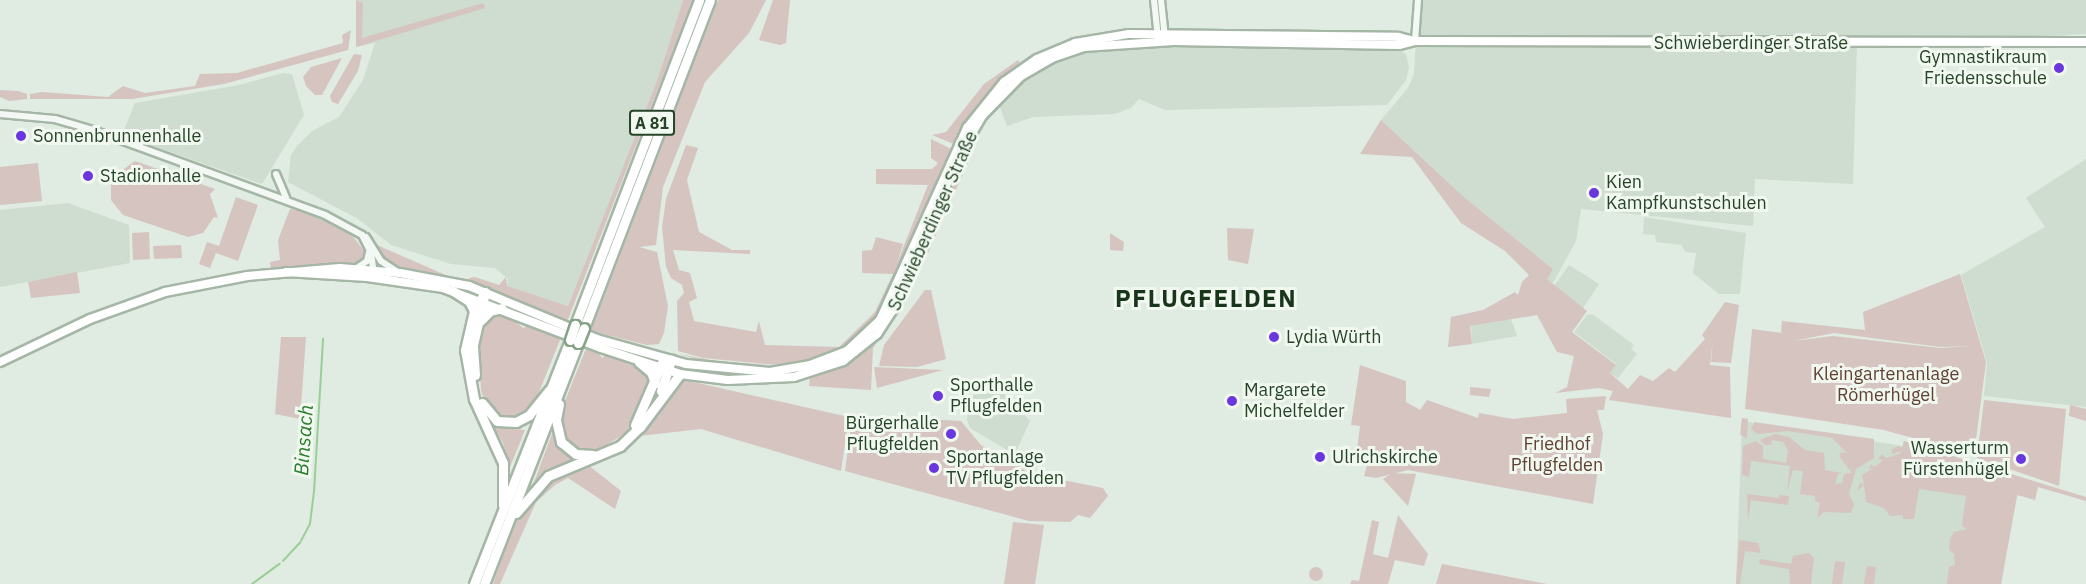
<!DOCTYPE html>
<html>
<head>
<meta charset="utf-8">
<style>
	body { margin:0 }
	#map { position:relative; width:2086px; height:584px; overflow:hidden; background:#e0ebe1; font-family:"IBM Plex Sans",sans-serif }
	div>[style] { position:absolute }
	.built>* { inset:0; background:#ceddcf }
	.green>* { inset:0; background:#d5c4c0 }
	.round { border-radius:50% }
	.stream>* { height:1.5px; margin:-0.75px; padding:0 0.75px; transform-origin:0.75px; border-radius:0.75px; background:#99cf97 }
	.roads { filter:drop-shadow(2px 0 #a5b6a6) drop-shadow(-2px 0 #a5b6a6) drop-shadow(0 2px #a5b6a6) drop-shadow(0 -2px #a5b6a6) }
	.minor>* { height:6px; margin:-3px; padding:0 3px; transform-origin:3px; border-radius:3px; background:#f3f8f4 }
	.major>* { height:8px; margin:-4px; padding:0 4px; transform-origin:4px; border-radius:4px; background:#fff }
	.highway>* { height:9px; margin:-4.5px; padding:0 4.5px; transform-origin:4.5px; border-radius:4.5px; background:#fff }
	.bridges { filter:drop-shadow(2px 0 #86a387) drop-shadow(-2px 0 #86a387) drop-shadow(0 2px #86a387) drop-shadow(0 -2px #86a387) }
	.highway-bridge>* { height:9px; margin:-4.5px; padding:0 4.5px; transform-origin:4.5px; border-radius:4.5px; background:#fff }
	.dots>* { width:16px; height:16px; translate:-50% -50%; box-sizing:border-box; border:3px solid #f0f8f0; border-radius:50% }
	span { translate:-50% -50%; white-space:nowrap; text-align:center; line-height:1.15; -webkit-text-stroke:6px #f0f8f0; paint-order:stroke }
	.shield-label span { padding:2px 4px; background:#f0f8f0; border:2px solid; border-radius:4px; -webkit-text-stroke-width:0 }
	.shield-label { font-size:16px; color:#274429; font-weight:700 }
	.street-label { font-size:18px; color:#274429 }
	.poi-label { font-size:18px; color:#274429 }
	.right { translate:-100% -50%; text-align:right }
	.left { translate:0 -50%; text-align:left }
	.park-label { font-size:18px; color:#613f32 }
	.water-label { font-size:20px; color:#2c7d2c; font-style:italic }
	.district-label { font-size:24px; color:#19351c; font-weight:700; letter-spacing:1.5px }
</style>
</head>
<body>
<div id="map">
	<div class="built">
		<i style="clip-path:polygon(356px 0,683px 0,658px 78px,568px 306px,507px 286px,508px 279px,495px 268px,451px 264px,391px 245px,358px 219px,288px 182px,291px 155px,297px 146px,312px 131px,339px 117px,363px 80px,375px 43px,356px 47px)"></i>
		<i style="clip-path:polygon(1418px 0,2086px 0,2086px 34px,1857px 44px,1853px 184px,1755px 179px,1753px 226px,1581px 209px,1576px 241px,1553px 283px,1546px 279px,1553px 269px,1465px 198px,1381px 120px,1408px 88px,1414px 74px)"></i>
		<i style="clip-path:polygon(1185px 43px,1395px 48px,1406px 54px,1409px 68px,1406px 80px,1387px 105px,1165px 110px,1139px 99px,1131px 108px,1115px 114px,1033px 117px,1007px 126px,998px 102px,1038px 67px,1078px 50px)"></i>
		<i style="clip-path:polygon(283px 73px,292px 74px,304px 115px,262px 184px,122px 135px,135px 103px,239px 85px)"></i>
		<i style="clip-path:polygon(2086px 159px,2086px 407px,1984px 396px,1987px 362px,1961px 275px,2045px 227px,2026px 198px)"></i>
		<i style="clip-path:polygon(68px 203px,129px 225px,130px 263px,0 287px,0 210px)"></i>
		<i style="clip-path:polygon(1644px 217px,1746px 233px,1740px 294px,1719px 294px,1693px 273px,1696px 253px,1686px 252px,1681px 245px,1656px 242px,1655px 235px,1643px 234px)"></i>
		<i style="clip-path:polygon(1569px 265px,1599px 284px,1583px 308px,1554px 286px)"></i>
		<i style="clip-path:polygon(1592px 314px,1634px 345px,1631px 349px,1637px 354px,1618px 378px,1610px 373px,1616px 364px,1574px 332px,1587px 315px)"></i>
		<i style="clip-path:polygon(1511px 319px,1517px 336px,1472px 344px,1471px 326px)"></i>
		<i style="clip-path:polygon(1001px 390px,1030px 421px,1013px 458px,1012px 453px,970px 428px,967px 420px,969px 396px)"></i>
		<i style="clip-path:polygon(1742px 421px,1903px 446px,1904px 441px,2020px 481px,2001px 584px,1736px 584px)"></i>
	</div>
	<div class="green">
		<i style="clip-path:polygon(356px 0,363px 3px,362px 38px,483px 3px,485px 8px,356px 47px)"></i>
		<i style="clip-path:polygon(683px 0,693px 0,567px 322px,470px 282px,469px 278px,475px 277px,499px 285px,506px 277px,507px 286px,568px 306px,658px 78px)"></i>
		<i style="clip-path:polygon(718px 0,766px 0,749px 33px,705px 82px,663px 187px,656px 245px,639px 247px,657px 252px,668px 306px,664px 333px,659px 344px,647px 345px,591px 331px)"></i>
		<i style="clip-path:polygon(773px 0,790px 0,786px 43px,780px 45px,759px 40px)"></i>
		<i style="clip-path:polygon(351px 30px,348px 50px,224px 84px,132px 99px,30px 99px,30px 94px,42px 92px,108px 97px,123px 86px,145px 93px,195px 86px,200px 74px,237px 73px,343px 43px,342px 35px)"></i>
		<i style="clip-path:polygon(689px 40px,617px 232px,615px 232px,632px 186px)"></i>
		<i style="clip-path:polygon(354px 54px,362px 55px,358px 71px,338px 104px,332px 102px,330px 96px)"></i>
		<i style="clip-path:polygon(342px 58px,322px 95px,315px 95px,306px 86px,303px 77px,311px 67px)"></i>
		<i style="clip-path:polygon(1018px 60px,1020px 63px,978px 106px,956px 145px,932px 135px,946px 132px,984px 84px)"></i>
		<i style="clip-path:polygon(0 90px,18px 91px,27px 94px,27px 99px,9px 101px,0 97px)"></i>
		<i style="clip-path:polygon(1381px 120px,1465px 198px,1553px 269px,1547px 279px,1587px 311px,1572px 332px,1616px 365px,1610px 373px,1628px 389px,1640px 375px,1653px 381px,1669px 368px,1675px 372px,1705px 339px,1702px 335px,1725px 302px,1739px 305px,1731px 363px,1711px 362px,1713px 338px,1710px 365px,1730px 367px,1731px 418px,1609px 400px,1613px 391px,1599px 388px,1555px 393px,1567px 387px,1574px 356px,1557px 352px,1537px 315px,1470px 326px,1472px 344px,1448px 347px,1451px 317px,1483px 310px,1515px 292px,1518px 295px,1522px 282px,1529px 275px,1505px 251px,1461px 223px,1412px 157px,1360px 154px)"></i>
		<i style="clip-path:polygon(931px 139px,953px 150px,890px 296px,873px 325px,847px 348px,824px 359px,788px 366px,703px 358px,678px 351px,677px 301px,684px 293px,682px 285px,671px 278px,666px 267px,662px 227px,666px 199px,686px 145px,698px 148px,687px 180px,699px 232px,732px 250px,750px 250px,750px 254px,673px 250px,679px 270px,690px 273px,697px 298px,689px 302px,694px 321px,756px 332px,759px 321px,765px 345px,839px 347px,875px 312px,893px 274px,862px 273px,862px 251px,872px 250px,876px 237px,903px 244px,897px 263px,928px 185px,876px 184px,876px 169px,932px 169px,938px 163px,931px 158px)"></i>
		<i style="clip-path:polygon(964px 154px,970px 158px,929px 251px,901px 307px,873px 348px,871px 390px,809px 386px,810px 377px,845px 363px,885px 329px)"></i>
		<i style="clip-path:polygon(135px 161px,215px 189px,210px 194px,218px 218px,214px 217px,203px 233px,188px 237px,123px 215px,111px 200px,111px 185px,117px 174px)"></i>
		<i style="clip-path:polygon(38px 163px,42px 201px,0 205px,0 167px)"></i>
		<i style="clip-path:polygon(236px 197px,258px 205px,238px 261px,216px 253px,210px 268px,199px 264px,207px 242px,219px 246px)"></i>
		<i style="clip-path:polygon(290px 209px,303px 211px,350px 233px,365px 252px,361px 265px,271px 269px,270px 262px,280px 260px,278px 240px)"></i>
		<i style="clip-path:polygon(1227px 228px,1254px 229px,1248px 264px,1228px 260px)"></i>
		<i style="clip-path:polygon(149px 232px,150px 259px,133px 260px,132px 233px)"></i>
		<i style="clip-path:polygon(1110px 233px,1124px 242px,1123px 251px,1110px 250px)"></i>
		<i style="clip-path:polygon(181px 245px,182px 258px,154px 259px,153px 246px)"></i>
		<i style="clip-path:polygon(377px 245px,450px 277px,467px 279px,468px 282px,393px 267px,384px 261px)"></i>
		<i style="clip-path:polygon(77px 272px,80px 293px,31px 298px,28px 282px)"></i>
		<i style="clip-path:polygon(evenodd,1960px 274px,1986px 362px,1974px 455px,1884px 430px,1745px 409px,1752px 329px,1781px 333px,1782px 321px,1865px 330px,1863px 312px,1960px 274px,1834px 333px,1940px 347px,1974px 346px,1940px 348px,1833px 336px,1793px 341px,1834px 333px)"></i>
		<i style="clip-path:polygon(925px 290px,931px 290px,946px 359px,917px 367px,879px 366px,884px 345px)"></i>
		<i style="clip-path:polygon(497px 312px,506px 313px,523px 328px,528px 326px,515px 317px,562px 335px,533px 407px,519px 419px,501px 419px,485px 404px,481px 390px,478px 340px,484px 320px)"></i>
		<i style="clip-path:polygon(281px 337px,306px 337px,300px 419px,275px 414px)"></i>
		<i style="clip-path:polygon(587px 346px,597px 350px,602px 358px,606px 355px,638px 367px,651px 380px,637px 416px,624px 434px,597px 451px,580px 453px,564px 438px,560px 423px,561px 411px)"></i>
		<i style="clip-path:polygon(678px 354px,716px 361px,784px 366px,712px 363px)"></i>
		<i style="clip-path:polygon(1360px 365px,1406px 381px,1406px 402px,1420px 410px,1427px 400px,1478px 418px,1479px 413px,1513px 419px,1567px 413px,1566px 399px,1606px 396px,1604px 410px,1597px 410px,1603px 434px,1593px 504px,1408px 470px,1376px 478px,1364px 476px,1370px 455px,1357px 450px,1360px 426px,1351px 425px)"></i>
		<i style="clip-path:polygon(874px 367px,943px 370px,877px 388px)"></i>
		<i style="clip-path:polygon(680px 379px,849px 417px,841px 471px,701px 429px,639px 436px,654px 415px,658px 417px)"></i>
		<i style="clip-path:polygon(1470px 387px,1491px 389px,1489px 397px,1470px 395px)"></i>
		<i style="clip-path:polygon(1984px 400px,2066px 409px,2059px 486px,1977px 458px)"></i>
		<i style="clip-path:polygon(2070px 405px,2086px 409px,2086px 421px,2069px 416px)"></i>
		<i style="clip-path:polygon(890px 417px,961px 421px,981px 445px,1032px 474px,1103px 488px,1108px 496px,1090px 518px,1078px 515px,1070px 522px,1029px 521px,845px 471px,852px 419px)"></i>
		<i style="clip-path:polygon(1742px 418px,1748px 419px,1747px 439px,1740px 434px)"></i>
		<i style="clip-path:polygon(1754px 422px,1874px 439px,1874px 458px,1856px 469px,1849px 494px,1854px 504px,1851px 513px,1824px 512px,1817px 518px,1820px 503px,1815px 501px,1815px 496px,1800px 494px,1803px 471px,1793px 470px,1787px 492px,1790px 466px,1751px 461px,1749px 477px,1742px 475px,1743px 446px,1756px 441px,1763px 446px,1763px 459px,1786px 463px,1788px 451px,1783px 442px,1772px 440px,1771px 445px,1765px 445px,1760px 440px,1775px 434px,1789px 437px,1805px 450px,1824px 453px,1825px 470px,1842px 473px,1838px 474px,1835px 484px,1842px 483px,1844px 474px,1852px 473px,1839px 456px,1841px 452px,1847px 453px,1832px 438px,1788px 431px,1757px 434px,1751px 429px)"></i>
		<i style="clip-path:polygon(494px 427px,525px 430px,510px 467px,503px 443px)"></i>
		<i style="clip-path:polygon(553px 431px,563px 450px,575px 459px,534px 482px)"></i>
		<i style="clip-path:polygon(1904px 441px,2086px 497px,2086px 501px,2038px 487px,2035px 500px,2017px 495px,2001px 584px,1947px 584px,1949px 567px,1955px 565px,1954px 554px,1949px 550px,1950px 539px,1954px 532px,1967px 529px,1962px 526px,1966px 496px,1919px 489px,1914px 519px,1903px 519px,1903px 515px,1890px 516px,1884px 508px,1866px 502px,1864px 485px,1857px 491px,1860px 483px,1864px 484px,1862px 475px,1874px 468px,1869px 469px,1871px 464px,1875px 467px,1883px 460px,1878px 459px,1882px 454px,1886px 458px,1899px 454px,1901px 451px,1893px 454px,1891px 450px,1898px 446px,1902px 448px)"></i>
		<i style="clip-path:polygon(583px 461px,621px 491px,615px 509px,568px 478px,555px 485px,536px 502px,500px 584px,493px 584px,519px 510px,536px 486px)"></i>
		<i style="clip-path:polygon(1392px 473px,1416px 474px,1408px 506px,1383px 479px)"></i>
		<i style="clip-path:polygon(1747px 494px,1779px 498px,1779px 495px,1789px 496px,1788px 505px,1751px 500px,1748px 520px)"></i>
		<i style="clip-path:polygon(1398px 515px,1428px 554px,1424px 566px,1395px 560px,1388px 584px,1350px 584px,1352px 580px,1359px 581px,1372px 520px,1379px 522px,1373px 554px,1388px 558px)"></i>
		<i style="clip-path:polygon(1013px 522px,1044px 525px,1035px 584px,1004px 584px)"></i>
		<i style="clip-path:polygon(1739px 540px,1758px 543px,1761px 553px,1745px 551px,1740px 584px,1736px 584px)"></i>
		<i style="clip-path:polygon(1809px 553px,1814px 558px,1811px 584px,1790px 584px,1789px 569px,1759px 564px,1760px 559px,1791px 564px,1793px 556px)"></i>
		<i style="clip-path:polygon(1835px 561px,1845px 562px,1842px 584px,1832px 584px)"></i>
		<i style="clip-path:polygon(1442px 564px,1547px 584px,1436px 584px)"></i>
		<i style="clip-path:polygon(1867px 566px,1876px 567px,1874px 584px,1864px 584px)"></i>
		<i class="round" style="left:1309px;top:567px;width:14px;height:14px"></i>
	</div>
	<div class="stream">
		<i style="left:301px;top:541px;width:19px;rotate:-62deg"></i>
		<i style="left:310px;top:524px;width:32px;rotate:-83deg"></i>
		<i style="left:314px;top:492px;width:153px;rotate:-86.6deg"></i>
		<i style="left:283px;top:561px;width:25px;rotate:-47deg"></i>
		<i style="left:252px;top:584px;width:34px;rotate:-36deg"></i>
	</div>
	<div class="roads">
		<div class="minor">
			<i style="left:1154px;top:0;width:38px;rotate:84deg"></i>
			<i style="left:1161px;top:0;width:38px;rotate:84deg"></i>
			<i style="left:1415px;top:41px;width:41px;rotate:-85.8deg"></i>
			<i style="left:0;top:114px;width:55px;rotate:5.2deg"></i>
			<i style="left:55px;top:119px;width:40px;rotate:16deg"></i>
			<i style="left:93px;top:130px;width:247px;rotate:20.1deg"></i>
			<i style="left:325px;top:215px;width:42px;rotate:28.4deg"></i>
			<i style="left:362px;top:235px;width:20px;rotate:63deg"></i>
			<i style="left:371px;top:253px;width:21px;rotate:82deg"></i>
			<i style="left:276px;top:174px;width:26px;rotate:67deg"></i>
			<i style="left:366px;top:237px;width:28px;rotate:58deg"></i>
			<i style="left:381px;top:261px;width:20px;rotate:33deg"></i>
			<i style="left:357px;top:268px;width:12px;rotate:-35deg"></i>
			<i style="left:367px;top:261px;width:9px;rotate:-77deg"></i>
		</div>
		<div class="major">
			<i style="left:286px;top:272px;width:81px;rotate:3.5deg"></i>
			<i style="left:367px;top:277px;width:77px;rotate:8.2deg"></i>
			<i style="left:443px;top:288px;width:169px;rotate:20.8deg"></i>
			<i style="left:601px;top:348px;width:83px;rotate:18.2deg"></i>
			<i style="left:680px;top:374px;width:48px;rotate:7.1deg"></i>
			<i style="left:728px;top:380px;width:66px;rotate:-2.6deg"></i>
			<i style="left:794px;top:377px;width:52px;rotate:-18.1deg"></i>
			<i style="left:843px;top:361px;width:43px;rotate:-38.5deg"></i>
			<i style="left:877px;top:334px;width:33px;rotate:-57deg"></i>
			<i style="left:895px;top:306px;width:160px;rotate:-67.1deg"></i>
			<i style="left:957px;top:159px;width:50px;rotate:-59.8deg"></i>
			<i style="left:982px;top:116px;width:56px;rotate:-45.7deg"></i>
			<i style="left:1021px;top:76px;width:36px;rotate:-30deg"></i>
			<i style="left:1052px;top:58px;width:34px;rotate:-19deg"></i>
			<i style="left:1084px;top:47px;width:90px;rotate:-3.8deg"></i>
			<i style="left:1174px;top:41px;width:225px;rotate:1deg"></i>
			<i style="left:1399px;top:45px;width:16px;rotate:-14deg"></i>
			<i style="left:1415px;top:41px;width:671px;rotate:0.09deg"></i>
			<i style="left:0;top:362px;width:100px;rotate:-25.5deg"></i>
			<i style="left:90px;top:319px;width:80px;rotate:-19.8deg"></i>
			<i style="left:165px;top:292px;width:84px;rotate:-11deg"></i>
			<i style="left:247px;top:276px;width:93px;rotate:-4.9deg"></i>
			<i style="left:340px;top:268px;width:60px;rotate:4.8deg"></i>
			<i style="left:400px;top:273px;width:70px;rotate:10.7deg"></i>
			<i style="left:469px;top:286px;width:139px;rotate:22.5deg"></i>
			<i style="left:597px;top:339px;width:92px;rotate:15.7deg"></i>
			<i style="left:686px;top:364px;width:84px;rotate:5.4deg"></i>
			<i style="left:770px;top:372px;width:41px;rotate:-9.9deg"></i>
			<i style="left:810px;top:365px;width:40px;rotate:-21deg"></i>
			<i style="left:847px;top:351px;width:45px;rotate:-43.2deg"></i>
			<i style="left:880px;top:320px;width:211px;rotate:-65.6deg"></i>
			<i style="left:967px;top:128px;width:59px;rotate:-51.2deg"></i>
			<i style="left:1004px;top:82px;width:40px;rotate:-34.9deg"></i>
			<i style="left:1037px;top:59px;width:41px;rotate:-22.8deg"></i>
			<i style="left:1075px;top:43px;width:55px;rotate:-9.5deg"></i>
			<i style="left:1129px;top:34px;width:269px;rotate:0.6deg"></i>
			<i style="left:1398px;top:37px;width:16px;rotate:14deg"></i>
		</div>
		<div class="highway">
			<i style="left:453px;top:291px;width:19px;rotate:32deg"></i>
			<i style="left:469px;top:301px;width:11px;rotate:63deg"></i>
			<i style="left:485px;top:292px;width:22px;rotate:120deg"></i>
			<i style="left:474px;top:311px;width:40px;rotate:103deg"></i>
			<i style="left:465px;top:350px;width:50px;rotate:79.6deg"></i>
			<i style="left:474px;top:399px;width:70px;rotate:65.6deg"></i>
			<i style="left:503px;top:463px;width:42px;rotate:90deg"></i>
			<i style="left:480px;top:321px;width:14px;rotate:-45deg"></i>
			<i style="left:490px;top:311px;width:12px;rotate:-14deg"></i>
			<i style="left:575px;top:325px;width:348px;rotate:-69.1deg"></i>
			<i style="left:584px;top:328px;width:351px;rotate:-69deg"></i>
			<i style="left:639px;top:362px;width:16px;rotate:40deg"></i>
			<i style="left:651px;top:372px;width:12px;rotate:70deg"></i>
			<i style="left:475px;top:375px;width:30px;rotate:-94deg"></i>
			<i style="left:473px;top:345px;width:54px;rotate:-77.2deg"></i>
			<i style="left:661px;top:391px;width:33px;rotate:-72deg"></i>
			<i style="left:482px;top:403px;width:23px;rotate:50deg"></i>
			<i style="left:497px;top:421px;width:19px;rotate:3deg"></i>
			<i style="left:516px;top:422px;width:15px;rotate:-28deg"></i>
			<i style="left:529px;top:415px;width:32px;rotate:-51deg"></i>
			<i style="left:559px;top:404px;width:16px;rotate:101deg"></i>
			<i style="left:556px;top:420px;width:23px;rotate:77deg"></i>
			<i style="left:561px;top:442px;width:19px;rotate:39deg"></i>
			<i style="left:576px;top:454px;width:17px;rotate:3deg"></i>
			<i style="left:635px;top:425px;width:73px;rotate:-66.6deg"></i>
			<i style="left:516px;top:513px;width:49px;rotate:-49.1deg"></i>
			<i style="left:548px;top:476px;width:78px;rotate:-22.6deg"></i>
			<i style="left:620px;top:446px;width:28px;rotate:-44deg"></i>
			<i style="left:640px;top:427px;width:66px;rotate:-53deg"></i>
			<i style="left:474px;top:584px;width:262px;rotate:-68.5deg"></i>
			<i style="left:484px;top:584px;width:259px;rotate:-68.7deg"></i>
		</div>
	</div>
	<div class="bridges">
		<div class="highway-bridge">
			<i style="left:570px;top:340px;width:16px;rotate:-72deg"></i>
			<i style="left:578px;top:343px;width:16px;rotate:-68deg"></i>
		</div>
	</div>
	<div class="dots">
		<i style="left:2059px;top:68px;background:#6937dd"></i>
		<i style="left:21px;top:136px;background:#6937dd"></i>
		<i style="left:88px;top:176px;background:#6937dd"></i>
		<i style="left:1594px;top:193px;background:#6937dd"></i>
		<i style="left:1274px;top:337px;background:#6937dd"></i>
		<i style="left:938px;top:396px;background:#6937dd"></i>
		<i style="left:1232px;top:401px;background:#6937dd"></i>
		<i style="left:951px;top:434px;background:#6937dd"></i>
		<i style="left:1320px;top:457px;background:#6937dd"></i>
		<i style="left:2021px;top:459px;background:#6937dd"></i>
		<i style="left:934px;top:468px;background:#6937dd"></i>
	</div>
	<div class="shield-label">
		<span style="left:652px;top:123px">A 81</span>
	</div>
	<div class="street-label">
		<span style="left:1751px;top:43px">Schwieberdinger Straße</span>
		<span style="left:933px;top:221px;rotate:-66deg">Schwieberdinger Straße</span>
	</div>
	<div class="poi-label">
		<span class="right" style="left:2047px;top:68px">Gymnastikraum<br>Friedensschule</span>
		<span class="left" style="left:33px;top:136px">Sonnenbrunnenhalle</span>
		<span class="left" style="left:100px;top:176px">Stadionhalle</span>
		<span class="left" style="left:1606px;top:193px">Kien<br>Kampfkunstschulen</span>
		<span class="left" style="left:1286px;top:337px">Lydia Würth</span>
		<span class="left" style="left:950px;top:396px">Sporthalle<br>Pflugfelden</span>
		<span class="left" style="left:1244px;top:401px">Margarete<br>Michelfelder</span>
		<span class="right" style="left:939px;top:434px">Bürgerhalle<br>Pflugfelden</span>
		<span class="right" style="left:2009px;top:459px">Wasserturm<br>Fürstenhügel</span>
		<span class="left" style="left:1332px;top:457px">Ulrichskirche</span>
		<span class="left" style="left:946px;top:468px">Sportanlage<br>TV Pflugfelden</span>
	</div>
	<div class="park-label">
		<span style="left:1886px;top:385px">Kleingartenanlage<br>Römerhügel</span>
		<span style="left:1557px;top:455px">Friedhof<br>Pflugfelden</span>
	</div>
	<div class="water-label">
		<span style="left:303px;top:440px;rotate:-86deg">Binsach</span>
	</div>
	<div class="district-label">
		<span style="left:1206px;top:299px">PFLUGFELDEN</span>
	</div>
</div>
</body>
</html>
